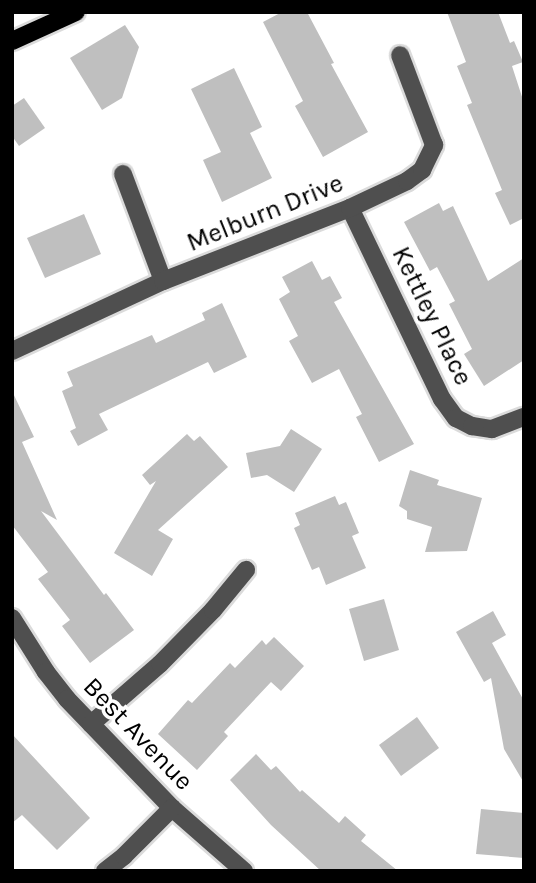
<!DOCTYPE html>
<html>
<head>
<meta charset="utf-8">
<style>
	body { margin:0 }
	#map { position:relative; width:536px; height:883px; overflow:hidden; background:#fff; font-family:Karla,sans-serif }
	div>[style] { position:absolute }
	.building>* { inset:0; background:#bfbfbf }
	.roads { filter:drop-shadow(2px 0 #dbdbdb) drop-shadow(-2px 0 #dbdbdb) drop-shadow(0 2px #dbdbdb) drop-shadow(0 -2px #dbdbdb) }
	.minor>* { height:18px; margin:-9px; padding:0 9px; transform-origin:9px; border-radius:9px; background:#4f4f4f }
	.major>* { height:18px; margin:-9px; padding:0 9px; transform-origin:9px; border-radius:9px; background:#000 }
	span { translate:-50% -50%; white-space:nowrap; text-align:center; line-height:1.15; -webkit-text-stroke:7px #fff; paint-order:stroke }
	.street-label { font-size:26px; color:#000 }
	.frame { position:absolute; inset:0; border:14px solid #000; pointer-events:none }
</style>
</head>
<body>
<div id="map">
	<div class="building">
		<i style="clip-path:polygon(282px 12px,307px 12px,334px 63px,331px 64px,368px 132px,323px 157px,295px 106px,303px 101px,263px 22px)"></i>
		<i style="clip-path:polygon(447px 12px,498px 12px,510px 43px,514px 41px,523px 62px,512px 66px,524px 103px,524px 218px,510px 225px,495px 193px,502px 190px,467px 105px,472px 103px,457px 66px,466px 62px)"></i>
		<i style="clip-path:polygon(125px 25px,139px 47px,122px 98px,102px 110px,70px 58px)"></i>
		<i style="clip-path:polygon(234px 68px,262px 127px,250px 133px,272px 178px,222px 202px,203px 160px,221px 152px,191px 89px)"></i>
		<i style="clip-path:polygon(24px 98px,45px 128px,19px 146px,12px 136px,12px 106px)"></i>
		<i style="clip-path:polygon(439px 203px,443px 211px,453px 206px,488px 281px,524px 258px,524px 360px,484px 386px,464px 354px,472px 349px,449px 304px,455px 301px,437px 267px,430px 271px,404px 222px)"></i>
		<i style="clip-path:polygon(84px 214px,101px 254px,45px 278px,27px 238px)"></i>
		<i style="clip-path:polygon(312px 261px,322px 280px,330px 276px,342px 298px,334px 302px,414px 444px,379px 462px,356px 417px,362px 414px,339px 369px,312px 383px,289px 341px,298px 336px,279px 299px,290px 292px,282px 277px)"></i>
		<i style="clip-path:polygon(222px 303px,247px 357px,214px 373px,208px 362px,99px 414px,108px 430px,78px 446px,70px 431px,76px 428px,62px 391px,73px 386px,67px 372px,152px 335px,156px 343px,205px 320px,202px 313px)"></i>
		<i style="clip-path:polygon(12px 391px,34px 437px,22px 442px,57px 520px,41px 511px,104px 595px,106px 593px,134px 630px,90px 663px,62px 626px,70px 620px,38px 579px,48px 572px,12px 525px)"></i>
		<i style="clip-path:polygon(291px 429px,322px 449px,294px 492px,267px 475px,251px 478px,246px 453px,280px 446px)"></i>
		<i style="clip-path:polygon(187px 434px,194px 441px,200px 436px,228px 467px,158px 530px,173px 539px,152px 576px,114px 553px,156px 481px,150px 485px,142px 475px)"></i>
		<i style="clip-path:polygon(410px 470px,439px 480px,437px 485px,482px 498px,467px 551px,425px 552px,432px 527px,407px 519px,407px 511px,399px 506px)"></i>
		<i style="clip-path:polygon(335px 496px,339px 505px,346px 502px,359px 533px,352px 536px,366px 568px,326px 585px,319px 567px,312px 570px,294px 528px,300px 525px,295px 513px)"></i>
		<i style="clip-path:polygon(384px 599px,399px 650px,364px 661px,349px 609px)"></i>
		<i style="clip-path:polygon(493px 611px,506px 635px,492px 643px,524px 701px,524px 783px,504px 749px,491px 678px,484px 682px,456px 632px)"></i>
		<i style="clip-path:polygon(274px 637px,304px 666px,281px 691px,271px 682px,224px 732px,228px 736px,197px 770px,158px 734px,188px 700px,192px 703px,230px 663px,235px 668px,262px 640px,266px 645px)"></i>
		<i style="clip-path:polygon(417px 717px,439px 748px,401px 776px,379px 745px)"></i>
		<i style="clip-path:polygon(12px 734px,90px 818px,57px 850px,22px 815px,12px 823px)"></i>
		<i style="clip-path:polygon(256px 754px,271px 770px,276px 766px,300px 792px,302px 790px,339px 823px,345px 816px,366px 835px,361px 841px,398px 871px,321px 871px,271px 825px,230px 780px)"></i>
		<i style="clip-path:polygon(481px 809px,524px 813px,524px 858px,476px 854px)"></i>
	</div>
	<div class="roads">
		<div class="minor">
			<i style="left:123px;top:174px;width:114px;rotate:69.5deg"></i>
			<i style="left:350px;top:208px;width:212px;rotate:64.3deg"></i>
			<i style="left:442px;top:399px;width:24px;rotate:54deg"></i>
			<i style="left:456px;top:418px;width:18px;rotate:27deg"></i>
			<i style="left:472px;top:426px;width:20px;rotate:9deg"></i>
			<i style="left:492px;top:429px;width:34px;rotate:-21deg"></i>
			<i style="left:12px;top:351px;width:166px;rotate:-24.9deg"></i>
			<i style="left:163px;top:281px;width:201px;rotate:-21.3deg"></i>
			<i style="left:350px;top:208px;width:63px;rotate:-25.3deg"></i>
			<i style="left:407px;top:181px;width:19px;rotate:-36deg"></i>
			<i style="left:422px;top:170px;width:28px;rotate:-64deg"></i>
			<i style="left:434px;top:145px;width:96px;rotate:-110.7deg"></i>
			<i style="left:12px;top:618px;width:64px;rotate:57.8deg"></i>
			<i style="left:46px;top:672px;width:34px;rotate:52deg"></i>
			<i style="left:67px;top:699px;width:151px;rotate:46.1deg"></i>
			<i style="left:172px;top:808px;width:96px;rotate:41.2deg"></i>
			<i style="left:91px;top:724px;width:91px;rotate:-41deg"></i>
			<i style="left:160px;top:664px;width:76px;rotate:-45.5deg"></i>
			<i style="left:213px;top:610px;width:52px;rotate:-50.5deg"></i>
			<i style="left:105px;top:871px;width:24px;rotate:-38deg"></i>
			<i style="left:124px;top:856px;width:68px;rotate:-45deg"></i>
		</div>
		<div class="major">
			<i style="left:12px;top:41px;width:70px;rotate:-24.4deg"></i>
		</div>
	</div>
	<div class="street-label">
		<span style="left:265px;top:213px;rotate:-22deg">Melburn Drive</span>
		<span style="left:432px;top:316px;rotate:64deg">Kettley Place</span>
		<span style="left:138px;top:734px;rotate:46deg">Best Avenue</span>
	</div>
	<div class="frame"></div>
</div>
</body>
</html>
